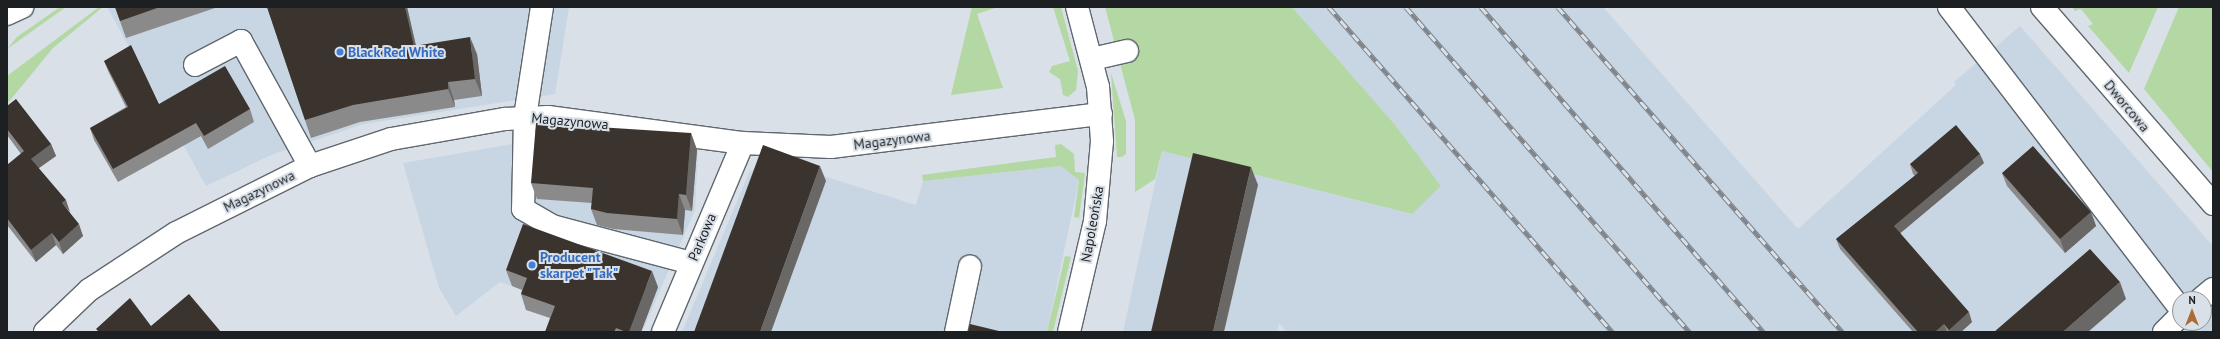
<!DOCTYPE html>
<html>
<head>
<meta charset="utf-8">
<style>
	body { margin:0 }
	#map { position:relative; width:2220px; height:339px; overflow:hidden; background:#d9e0e8; font-family:"PT Sans",sans-serif }
	div>[style] { position:absolute }
	.built>* { inset:0; background:#c8d5e3 }
	.green>* { inset:0; background:#b4d8a3 }
	.roads { filter:drop-shadow(1px 0 #60676e) drop-shadow(-1px 0 #60676e) drop-shadow(0 1px #60676e) drop-shadow(0 -1px #60676e) }
	.minor>* { height:22px; margin:-11px; padding:0 11px; transform-origin:11px; border-radius:11px; background:#fff }
	.rail>* { height:4.5px; margin-top:-2.25px; transform-origin:0; background:repeating-linear-gradient(90deg,#d9e0e8 0 9px,#7f848a 0 18px); box-sizing:border-box; border-block:1px solid #7f848a }
	.wall>* { inset:0; background:#8a8a8b }
	.shaded-wall>* { inset:0; background:#6a6866 }
	.building>* { inset:0; background:#3b342e }
	.dots>* { width:11px; height:11px; translate:-50% -50%; box-sizing:border-box; border:2px solid #d9e0e8; border-radius:50% }
	span { translate:-50% -50%; white-space:nowrap; text-align:center; line-height:1.15; -webkit-text-stroke:4px #d9e0e8; paint-order:stroke }
	.shop-label { font-size:14px; color:#366cbe; font-weight:700 }
	.left { translate:0 -50%; text-align:left }
	.street-label { font-size:14px; color:#1d2023 }
	.frame { position:absolute; inset:0; border:8px solid #1d2023; pointer-events:none }
	.north { position:absolute; left:2172px; top:291px; width:40px; height:40px; box-sizing:border-box; background:#d9e0e8; border:1px solid #8e9399; border-radius:50%; rotate:0deg; font-size:11px; font-weight:700; line-height:16px; text-align:center; color:#1d2023 }
	.north::after { content:''; display:block; margin:auto; width:14px; height:18px; background:#ab6b34; clip-path:polygon(50% 0,100% 100%,50% 72%,0 100%) }
</style>
</head>
<body>
<div id="map">
	<div class="built">
		<i style="clip-path:polygon(107px 7px,569px 7px,555px 94px,364px 124px,271px 155px,206px 186px)"></i>
		<i style="clip-path:polygon(evenodd,1292px 7px,1603px 7px,1798px 229px,1956px 85px,1954px 82px,2020px 26px,2213px 246px,2213px 332px,1286px 332px,1279px 323px,1277px 332px,1123px 332px,1162px 151px,1411px 214px,1441px 186px,1396px 126px,1292px 7px,2180px 299px,2204px 299px,2204px 323px,2180px 323px,2180px 299px)"></i>
		<i style="clip-path:polygon(541px 139px,698px 150px,695px 210px,642px 332px,500px 282px,456px 316px,439px 288px,403px 163px)"></i>
		<i style="clip-path:polygon(769px 159px,916px 205px,923px 181px,1061px 166px,1079px 180px,1047px 332px,682px 332px,749px 173px)"></i>
	</div>
	<div class="green">
		<i style="clip-path:polygon(60px 7px,66px 7px,7px 49px,17px 37px)"></i>
		<i style="clip-path:polygon(99px 7px,103px 7px,53px 48px,7px 104px,7px 76px)"></i>
		<i style="clip-path:polygon(972px 7px,998px 7px,977px 14px,1003px 88px,951px 95px)"></i>
		<i style="clip-path:polygon(1053px 7px,1061px 7px,1078px 71px,1076px 90px,1068px 97px,1063px 95px,1060px 79px,1049px 72px,1052px 66px,1070px 61px)"></i>
		<i style="clip-path:polygon(1105px 7px,1292px 7px,1396px 126px,1441px 186px,1412px 214px,1162px 151px,1155px 179px,1135px 192px,1135px 120px)"></i>
		<i style="clip-path:polygon(2072px 7px,2158px 7px,2129px 73px,2088px 26px,2093px 24px,2081px 9px,2075px 11px)"></i>
		<i style="clip-path:polygon(2179px 7px,2213px 7px,2213px 172px,2144px 89px)"></i>
		<i style="clip-path:polygon(1111px 73px,1126px 121px,1126px 154px,1122px 157px,1117px 157px)"></i>
		<i style="clip-path:polygon(1061px 144px,1074px 154px,1075px 172px,1085px 173px,1079px 218px,1074px 217px,1079px 180px,1061px 166px,923px 181px,922px 175px,1056px 157px,1055px 145px)"></i>
		<i style="clip-path:polygon(1065px 256px,1071px 257px,1053px 332px,1047px 332px)"></i>
	</div>
	<div class="roads">
		<div class="minor">
			<i style="left:542px;top:7px;width:111px;rotate:98.8deg"></i>
			<i style="left:525px;top:117px;width:92px;rotate:91.2deg"></i>
			<i style="left:523px;top:209px;width:34px;rotate:30deg"></i>
			<i style="left:552px;top:226px;width:144px;rotate:14.9deg"></i>
			<i style="left:1949px;top:7px;width:379px;rotate:52.5deg"></i>
			<i style="left:2042px;top:7px;width:261px;rotate:49deg"></i>
			<i style="left:7px;top:14px;width:17px;rotate:-25deg"></i>
			<i style="left:1092px;top:59px;width:36px;rotate:-13deg"></i>
			<i style="left:195px;top:65px;width:52px;rotate:-27.6deg"></i>
			<i style="left:241px;top:41px;width:143px;rotate:61.1deg"></i>
			<i style="left:2201px;top:299px;width:16px;rotate:-40deg"></i>
			<i style="left:45px;top:332px;width:61px;rotate:-43.7deg"></i>
			<i style="left:89px;top:290px;width:104px;rotate:-33.2deg"></i>
			<i style="left:176px;top:233px;width:150px;rotate:-26.6deg"></i>
			<i style="left:310px;top:166px;width:85px;rotate:-18.4deg"></i>
			<i style="left:391px;top:139px;width:116px;rotate:-10deg"></i>
			<i style="left:505px;top:119px;width:43px;rotate:-2.7deg"></i>
			<i style="left:548px;top:117px;width:197px;rotate:7.6deg"></i>
			<i style="left:743px;top:143px;width:88px;rotate:2.6deg"></i>
			<i style="left:831px;top:147px;width:272px;rotate:-7deg"></i>
			<i style="left:663px;top:332px;width:205px;rotate:-67.1deg"></i>
			<i style="left:956px;top:332px;width:67px;rotate:-78deg"></i>
			<i style="left:1069px;top:332px;width:114px;rotate:-76.8deg"></i>
			<i style="left:1095px;top:221px;width:80px;rotate:-85deg"></i>
			<i style="left:1102px;top:141px;width:54px;rotate:-94.2deg"></i>
			<i style="left:1098px;top:87px;width:83px;rotate:-104.7deg"></i>
			<i style="left:2164px;top:332px;width:23px;rotate:-45deg"></i>
		</div>
	</div>
	<div class="rail">
		<i style="left:1329px;top:7px;width:432px;rotate:48.9deg"></i>
		<i style="left:1406px;top:7px;width:432px;rotate:48.9deg"></i>
		<i style="left:1481px;top:7px;width:431px;rotate:49deg"></i>
		<i style="left:1558px;top:7px;width:432px;rotate:48.8deg"></i>
	</div>
	<div class="wall">
		<i style="clip-path:polygon(115px 7px,218px 7px,126px 38px)"></i>
		<i style="clip-path:polygon(267px 7px,407px 7px,416px 46px,477px 54px,482px 96px,454px 100px,455px 107px,360px 122px,311px 138px)"></i>
		<i style="clip-path:polygon(104px 61px,159px 104px,250px 109px,254px 122px,208px 149px,201px 136px,118px 182px,94px 140px,90px 128px,126px 107px,109px 73px)"></i>
		<i style="clip-path:polygon(7px 106px,51px 144px,56px 156px,38px 168px,70px 213px,83px 236px,63px 254px,56px 245px,36px 262px,7px 225px,7px 165px,21px 154px,7px 135px)"></i>
		<i style="clip-path:polygon(691px 133px,697px 150px,692px 211px,685px 210px,683px 235px,613px 229px,597px 225px,591px 209px,592px 203px,537px 199px,531px 183px)"></i>
		<i style="clip-path:polygon(1984px 163px,1900px 233px,1972px 322px,1961px 332px,1913px 332px,1840px 249px,1836px 239px,1915px 176px,1913px 174px,1910px 164px)"></i>
		<i style="clip-path:polygon(2002px 173px,2091px 212px,2096px 226px,2065px 253px,2007px 186px)"></i>
		<i style="clip-path:polygon(506px 270px,658px 287px,641px 332px,545px 332px,550px 318px,526px 310px,521px 294px,522px 290px,512px 286px)"></i>
	</div>
	<div class="shaded-wall">
		<i style="clip-path:polygon(405px 7px,407px 7px,420px 63px,414px 46px)"></i>
		<i style="clip-path:polygon(470px 37px,477px 54px,482px 96px,475px 79px)"></i>
		<i style="clip-path:polygon(448px 82px,454px 100px,455px 107px,448px 89px)"></i>
		<i style="clip-path:polygon(691px 133px,697px 150px,692px 211px,686px 195px)"></i>
		<i style="clip-path:polygon(51px 144px,56px 156px,35px 171px,31px 159px)"></i>
		<i style="clip-path:polygon(1980px 154px,1984px 163px,1897px 236px,1894px 226px)"></i>
		<i style="clip-path:polygon(820px 166px,826px 181px,771px 332px,760px 332px)"></i>
		<i style="clip-path:polygon(1251px 167px,1258px 185px,1224px 332px,1213px 332px)"></i>
		<i style="clip-path:polygon(679px 194px,685px 210px,683px 235px,677px 219px)"></i>
		<i style="clip-path:polygon(66px 200px,70px 212px,62px 203px)"></i>
		<i style="clip-path:polygon(2091px 212px,2096px 226px,2065px 253px,2060px 239px)"></i>
		<i style="clip-path:polygon(79px 224px,83px 236px,63px 254px,59px 242px)"></i>
		<i style="clip-path:polygon(52px 233px,56px 245px,36px 262px,31px 250px)"></i>
		<i style="clip-path:polygon(652px 271px,658px 287px,641px 332px,629px 332px)"></i>
		<i style="clip-path:polygon(2120px 282px,2126px 299px,2088px 332px,2063px 332px)"></i>
		<i style="clip-path:polygon(1969px 312px,1972px 322px,1961px 332px,1950px 332px,1949px 330px)"></i>
		<i style="clip-path:polygon(1944px 324px,1947px 332px,1935px 332px)"></i>
	</div>
	<div class="building">
		<i style="clip-path:polygon(115px 7px,160px 7px,120px 21px)"></i>
		<i style="clip-path:polygon(267px 7px,405px 7px,414px 46px,470px 37px,475px 79px,448px 82px,448px 89px,353px 105px,305px 120px)"></i>
		<i style="clip-path:polygon(131px 45px,159px 104px,225px 66px,250px 109px,204px 136px,196px 123px,113px 169px,90px 128px,128px 107px,104px 61px)"></i>
		<i style="clip-path:polygon(16px 99px,51px 144px,31px 159px,66px 200px,62px 203px,79px 224px,59px 242px,52px 233px,31px 250px,7px 218px,7px 165px,24px 151px,7px 129px,7px 106px)"></i>
		<i style="clip-path:polygon(536px 123px,691px 133px,686px 195px,679px 194px,677px 219px,607px 213px,591px 209px,593px 188px,531px 183px)"></i>
		<i style="clip-path:polygon(1956px 125px,1980px 154px,1894px 226px,1969px 312px,1949px 330px,1944px 324px,1935px 332px,1918px 332px,1836px 239px,1918px 173px,1910px 164px)"></i>
		<i style="clip-path:polygon(763px 145px,820px 166px,760px 332px,694px 332px)"></i>
		<i style="clip-path:polygon(2033px 146px,2091px 212px,2060px 239px,2002px 173px)"></i>
		<i style="clip-path:polygon(1193px 153px,1251px 167px,1213px 332px,1151px 332px)"></i>
		<i style="clip-path:polygon(523px 224px,652px 271px,629px 332px,626px 332px,616px 328px,614px 332px,545px 332px,555px 306px,521px 294px,527px 278px,506px 270px)"></i>
		<i style="clip-path:polygon(2090px 249px,2120px 282px,2063px 332px,1994px 332px)"></i>
		<i style="clip-path:polygon(189px 294px,221px 332px,99px 332px,96px 329px,130px 298px,151px 326px)"></i>
		<i style="clip-path:polygon(970px 324px,1003px 332px,968px 332px)"></i>
	</div>
	<div class="dots">
		<i style="left:340px;top:52px;background:#3f7fe0"></i>
		<i style="left:532px;top:265px;background:#3f7fe0"></i>
	</div>
	<div class="shop-label">
		<span class="left" style="left:348px;top:52px">Black Red White</span>
		<span class="left" style="left:540px;top:265px">Producent<br>skarpet "Tak"</span>
	</div>
	<div class="street-label">
		<span style="left:2127px;top:106px;rotate:50deg">Dworcowa</span>
		<span style="left:570px;top:121px;rotate:5deg">Magazynowa</span>
		<span style="left:892px;top:140px;rotate:-7deg">Magazynowa</span>
		<span style="left:259px;top:191px;rotate:-26deg">Magazynowa</span>
		<span style="left:1092px;top:224px;rotate:-80deg">Napoleońska</span>
		<span style="left:702px;top:237px;rotate:-67deg">Parkowa</span>
	</div>
	<div class="frame"></div>
	<div class="north">N</div>
</div>
</body>
</html>
